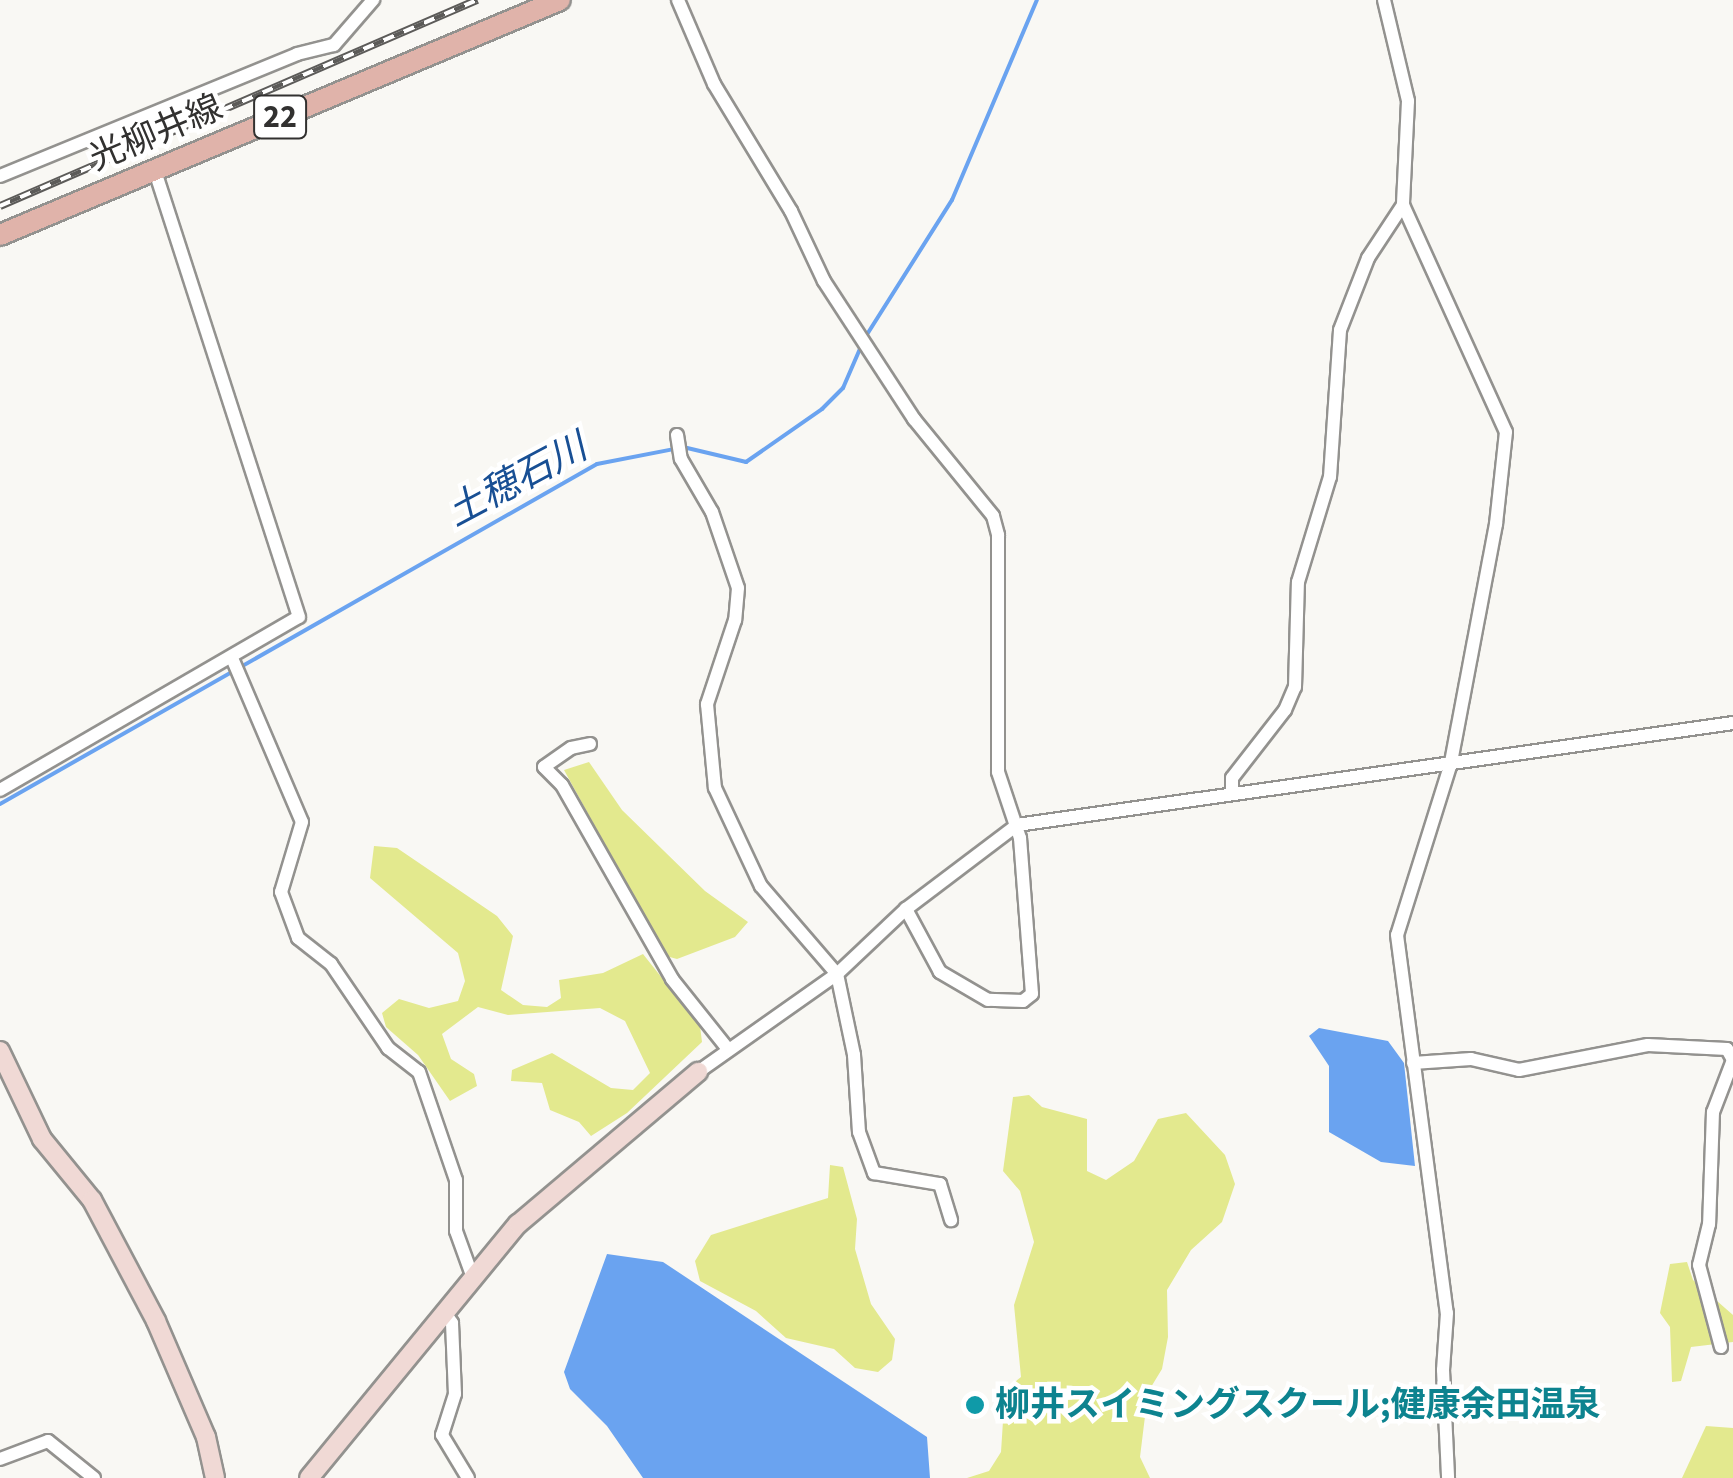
<!DOCTYPE html>
<html>
<head>
<meta charset="utf-8">
<style>
	body { margin:0 }
	#map { position:relative; width:1733px; height:1478px; overflow:hidden; background:#f9f8f4; font-family:"Source Sans 3","Noto Sans JP",sans-serif }
	div>[style] { position:absolute }
	.green>* { inset:0; background:#e3e98e }
	.water>* { inset:0; background:#6aa3f0 }
	.stream>* { height:4px; margin:-2px; padding:0 2px; transform-origin:2px; border-radius:2px; background:#6aa3f0 }
	.roads { filter:drop-shadow(2px 0 #93928f) drop-shadow(-2px 0 #93928f) drop-shadow(0 2px #93928f) drop-shadow(0 -2px #93928f) }
	.street>* { height:12px; margin:-6px; padding:0 6px; transform-origin:6px; border-radius:6px; background:#fff }
	.secondary>* { height:18px; margin:-9px; padding:0 9px; transform-origin:9px; border-radius:9px; background:#f0d9d5 }
	.primary>* { height:20px; margin:-10px; padding:0 10px; transform-origin:10px; border-radius:10px; background:#e0b3aa }
	.rail>* { height:8px; margin-top:-4px; transform-origin:0; background:repeating-linear-gradient(90deg,#fff 0 11px,#5c5b59 0 22px); box-sizing:border-box; border-block:2px solid #5c5b59 }
	.dots>* { width:28px; height:28px; translate:-50% -50%; box-sizing:border-box; border:5px solid #fff; border-radius:50% }
	span { translate:-50% -50%; white-space:nowrap; text-align:center; line-height:1.15; -webkit-text-stroke:9px #fff; paint-order:stroke }
	.shield-label span { padding:2px 8px; background:#fff; border:2px solid; border-radius:8px; -webkit-text-stroke-width:0 }
	.shield-label { font-size:32px; color:#323130; font-weight:700 }
	.street-label { font-size:35px; color:#323130 }
	.culture-label { font-size:35px; color:#0d838f; font-weight:700 }
	.left { translate:0 -50%; text-align:left }
	.water-label { font-size:38px; color:#184f94; font-style:italic }
</style>
</head>
<body>
<div id="map">
	<div class="green">
		<i style="clip-path:polygon(589px 762px,622px 810px,705px 891px,748px 922px,735px 937px,677px 959px,666px 956px,564px 770px)"></i>
		<i style="clip-path:polygon(374px 846px,397px 848px,497px 916px,513px 936px,501px 990px,523px 1005px,547px 1007px,561px 998px,559px 980px,603px 973px,643px 954px,700px 1026px,702px 1042px,627px 1113px,591px 1136px,579px 1122px,550px 1110px,542px 1083px,511px 1081px,512px 1070px,552px 1053px,611px 1088px,633px 1090px,650px 1073px,625px 1021px,600px 1008px,508px 1015px,478px 1007px,442px 1034px,451px 1059px,474px 1074px,477px 1086px,450px 1101px,418px 1055px,386px 1027px,382px 1013px,399px 999px,429px 1008px,458px 1001px,465px 981px,458px 953px,370px 878px)"></i>
		<i style="clip-path:polygon(1029px 1095px,1042px 1107px,1087px 1119px,1087px 1171px,1106px 1180px,1134px 1161px,1158px 1119px,1186px 1113px,1225px 1155px,1235px 1184px,1222px 1222px,1191px 1250px,1167px 1290px,1168px 1337px,1162px 1369px,1148px 1392px,1140px 1457px,1150px 1478px,967px 1478px,989px 1471px,1001px 1452px,1005px 1390px,1021px 1377px,1014px 1305px,1034px 1242px,1020px 1191px,1003px 1171px,1013px 1097px)"></i>
		<i style="clip-path:polygon(830px 1165px,843px 1167px,857px 1219px,855px 1249px,871px 1304px,895px 1339px,892px 1360px,878px 1372px,855px 1368px,834px 1349px,786px 1338px,756px 1311px,700px 1281px,695px 1261px,711px 1235px,828px 1198px)"></i>
		<i style="clip-path:polygon(1687px 1262px,1693px 1280px,1733px 1315px,1733px 1342px,1691px 1347px,1681px 1381px,1672px 1382px,1670px 1327px,1660px 1313px,1670px 1264px)"></i>
		<i style="clip-path:polygon(1706px 1426px,1733px 1428px,1733px 1478px,1682px 1478px)"></i>
	</div>
	<div class="water">
		<i style="clip-path:polygon(1319px 1028px,1388px 1041px,1404px 1063px,1415px 1166px,1381px 1162px,1329px 1132px,1329px 1066px,1309px 1036px)"></i>
		<i style="clip-path:polygon(607px 1254px,663px 1262px,927px 1437px,930px 1478px,643px 1478px,607px 1426px,570px 1389px,564px 1372px)"></i>
	</div>
	<div class="stream">
		<i style="left:866px;top:336px;width:161px;rotate:-57.7deg"></i>
		<i style="left:952px;top:200px;width:217px;rotate:-67deg"></i>
		<i style="left:683px;top:447px;width:65px;rotate:13.4deg"></i>
		<i style="left:746px;top:462px;width:93px;rotate:-34.9deg"></i>
		<i style="left:822px;top:409px;width:30px;rotate:-45deg"></i>
		<i style="left:843px;top:388px;width:48px;rotate:-66.6deg"></i>
		<i style="left:0;top:804px;width:687px;rotate:-29.66deg"></i>
		<i style="left:597px;top:464px;width:78px;rotate:-11deg"></i>
	</div>
	<div class="roads">
		<div class="street">
			<i style="left:678px;top:0;width:91px;rotate:66.8deg"></i>
			<i style="left:714px;top:84px;width:149px;rotate:58.8deg"></i>
			<i style="left:791px;top:211px;width:77px;rotate:64.8deg"></i>
			<i style="left:824px;top:281px;width:165px;rotate:56.9deg"></i>
			<i style="left:914px;top:419px;width:125px;rotate:50.8deg"></i>
			<i style="left:993px;top:516px;width:20px;rotate:75deg"></i>
			<i style="left:998px;top:535px;width:237px;rotate:90deg"></i>
			<i style="left:998px;top:772px;width:70px;rotate:71.6deg"></i>
			<i style="left:1020px;top:838px;width:156px;rotate:85.6deg"></i>
			<i style="left:1032px;top:994px;width:11px;rotate:142deg"></i>
			<i style="left:1023px;top:1001px;width:35px;rotate:-178deg"></i>
			<i style="left:988px;top:1000px;width:56px;rotate:-149.7deg"></i>
			<i style="left:940px;top:972px;width:72px;rotate:-118.4deg"></i>
			<i style="left:1384px;top:0;width:104px;rotate:76.6deg"></i>
			<i style="left:1408px;top:101px;width:104px;rotate:92.8deg"></i>
			<i style="left:1403px;top:205px;width:249px;rotate:65.6deg"></i>
			<i style="left:1506px;top:432px;width:93px;rotate:96.2deg"></i>
			<i style="left:1496px;top:524px;width:243px;rotate:100.7deg"></i>
			<i style="left:1451px;top:763px;width:180px;rotate:107.4deg"></i>
			<i style="left:1397px;top:935px;width:381px;rotate:82.5deg"></i>
			<i style="left:1447px;top:1313px;width:57px;rotate:94deg"></i>
			<i style="left:1443px;top:1370px;width:108px;rotate:87.3deg"></i>
			<i style="left:0;top:176px;width:321px;rotate:-22.3deg"></i>
			<i style="left:297px;top:54px;width:38px;rotate:-14deg"></i>
			<i style="left:334px;top:45px;width:60px;rotate:-49.1deg"></i>
			<i style="left:677px;top:435px;width:24px;rotate:81deg"></i>
			<i style="left:681px;top:459px;width:61px;rotate:59.7deg"></i>
			<i style="left:712px;top:512px;width:80px;rotate:71.1deg"></i>
			<i style="left:738px;top:588px;width:32px;rotate:95deg"></i>
			<i style="left:735px;top:620px;width:89px;rotate:108.4deg"></i>
			<i style="left:707px;top:704px;width:84px;rotate:84.6deg"></i>
			<i style="left:715px;top:788px;width:108px;rotate:64.9deg"></i>
			<i style="left:761px;top:886px;width:116px;rotate:49.2deg"></i>
			<i style="left:837px;top:974px;width:83px;rotate:78.1deg"></i>
			<i style="left:854px;top:1055px;width:77px;rotate:86.3deg"></i>
			<i style="left:859px;top:1132px;width:44px;rotate:69.9deg"></i>
			<i style="left:874px;top:1173px;width:67px;rotate:9.5deg"></i>
			<i style="left:940px;top:1184px;width:38px;rotate:73deg"></i>
			<i style="left:232px;top:658px;width:178px;rotate:66.9deg"></i>
			<i style="left:302px;top:822px;width:73px;rotate:106.7deg"></i>
			<i style="left:281px;top:892px;width:49px;rotate:69.7deg"></i>
			<i style="left:298px;top:938px;width:42px;rotate:38.2deg"></i>
			<i style="left:331px;top:964px;width:102px;rotate:55.8deg"></i>
			<i style="left:388px;top:1048px;width:39px;rotate:38deg"></i>
			<i style="left:419px;top:1072px;width:114px;rotate:71.1deg"></i>
			<i style="left:456px;top:1180px;width:51px;rotate:90deg"></i>
			<i style="left:456px;top:1231px;width:50px;rotate:70.1deg"></i>
			<i style="left:590px;top:744px;width:19px;rotate:168deg"></i>
			<i style="left:571px;top:748px;width:33px;rotate:145deg"></i>
			<i style="left:544px;top:767px;width:25px;rotate:45deg"></i>
			<i style="left:562px;top:785px;width:223px;rotate:60.4deg"></i>
			<i style="left:672px;top:979px;width:88px;rotate:51.4deg"></i>
			<i style="left:0;top:790px;width:345px;rotate:-30.1deg"></i>
			<i style="left:299px;top:617px;width:472px;rotate:-107.9deg"></i>
			<i style="left:1232px;top:793px;width:15px;rotate:-90deg"></i>
			<i style="left:1232px;top:778px;width:86px;rotate:-52.1deg"></i>
			<i style="left:1285px;top:710px;width:25px;rotate:-67deg"></i>
			<i style="left:1295px;top:687px;width:105px;rotate:-88.4deg"></i>
			<i style="left:1298px;top:582px;width:110px;rotate:-73.1deg"></i>
			<i style="left:1330px;top:477px;width:147px;rotate:-86.1deg"></i>
			<i style="left:1340px;top:330px;width:77px;rotate:-68.7deg"></i>
			<i style="left:1368px;top:258px;width:64px;rotate:-56.6deg"></i>
			<i style="left:1413px;top:1063px;width:58px;rotate:-3.9deg"></i>
			<i style="left:1471px;top:1059px;width:49px;rotate:12.9deg"></i>
			<i style="left:1519px;top:1070px;width:131px;rotate:-11deg"></i>
			<i style="left:1648px;top:1045px;width:79px;rotate:2.9deg"></i>
			<i style="left:1727px;top:1049px;width:13px;rotate:61deg"></i>
			<i style="left:1733px;top:1060px;width:56px;rotate:111deg"></i>
			<i style="left:1713px;top:1112px;width:112px;rotate:92deg"></i>
			<i style="left:1709px;top:1224px;width:42px;rotate:103.7deg"></i>
			<i style="left:1699px;top:1265px;width:85px;rotate:75deg"></i>
			<i style="left:698px;top:1072px;width:170px;rotate:-35.2deg"></i>
			<i style="left:837px;top:974px;width:95px;rotate:-43.3deg"></i>
			<i style="left:906px;top:909px;width:139px;rotate:-37.1deg"></i>
			<i style="left:1017px;top:825px;width:723px;rotate:-8.11deg"></i>
			<i style="left:446px;top:1314px;width:11px;rotate:56deg"></i>
			<i style="left:452px;top:1323px;width:71px;rotate:87.6deg"></i>
			<i style="left:455px;top:1394px;width:43px;rotate:107.6deg"></i>
			<i style="left:442px;top:1435px;width:50px;rotate:58.8deg"></i>
			<i style="left:0;top:1459px;width:51px;rotate:-20.6deg"></i>
			<i style="left:48px;top:1441px;width:59px;rotate:38.8deg"></i>
		</div>
		<div class="secondary">
			<i style="left:0;top:1051px;width:98px;rotate:64.5deg"></i>
			<i style="left:42px;top:1139px;width:79px;rotate:50.7deg"></i>
			<i style="left:92px;top:1200px;width:137px;rotate:62.1deg"></i>
			<i style="left:156px;top:1321px;width:126px;rotate:66.7deg"></i>
			<i style="left:206px;top:1437px;width:42px;rotate:77.6deg"></i>
			<i style="left:309px;top:1478px;width:329px;rotate:-50.6deg"></i>
			<i style="left:518px;top:1224px;width:236px;rotate:-40.2deg"></i>
		</div>
		<div class="primary">
			<i style="left:0;top:235px;width:607px;rotate:-22.77deg"></i>
		</div>
	</div>
	<div class="rail">
		<i style="left:0;top:206px;width:520px;rotate:-23.36deg"></i>
	</div>
	<div class="dots">
		<i style="left:975px;top:1405px;background:#0f9aa8"></i>
	</div>
	<div class="shield-label">
		<span style="left:280px;top:117px">22</span>
	</div>
	<div class="street-label">
		<span style="left:156px;top:133px;rotate:-23deg">光柳井線</span>
	</div>
	<div class="culture-label">
		<span class="left" style="left:995px;top:1405px">柳井スイミングスクール;健康余田温泉</span>
	</div>
	<div class="water-label">
		<span style="left:517px;top:481px;rotate:-28deg">土穂石川</span>
	</div>
</div>
</body>
</html>
